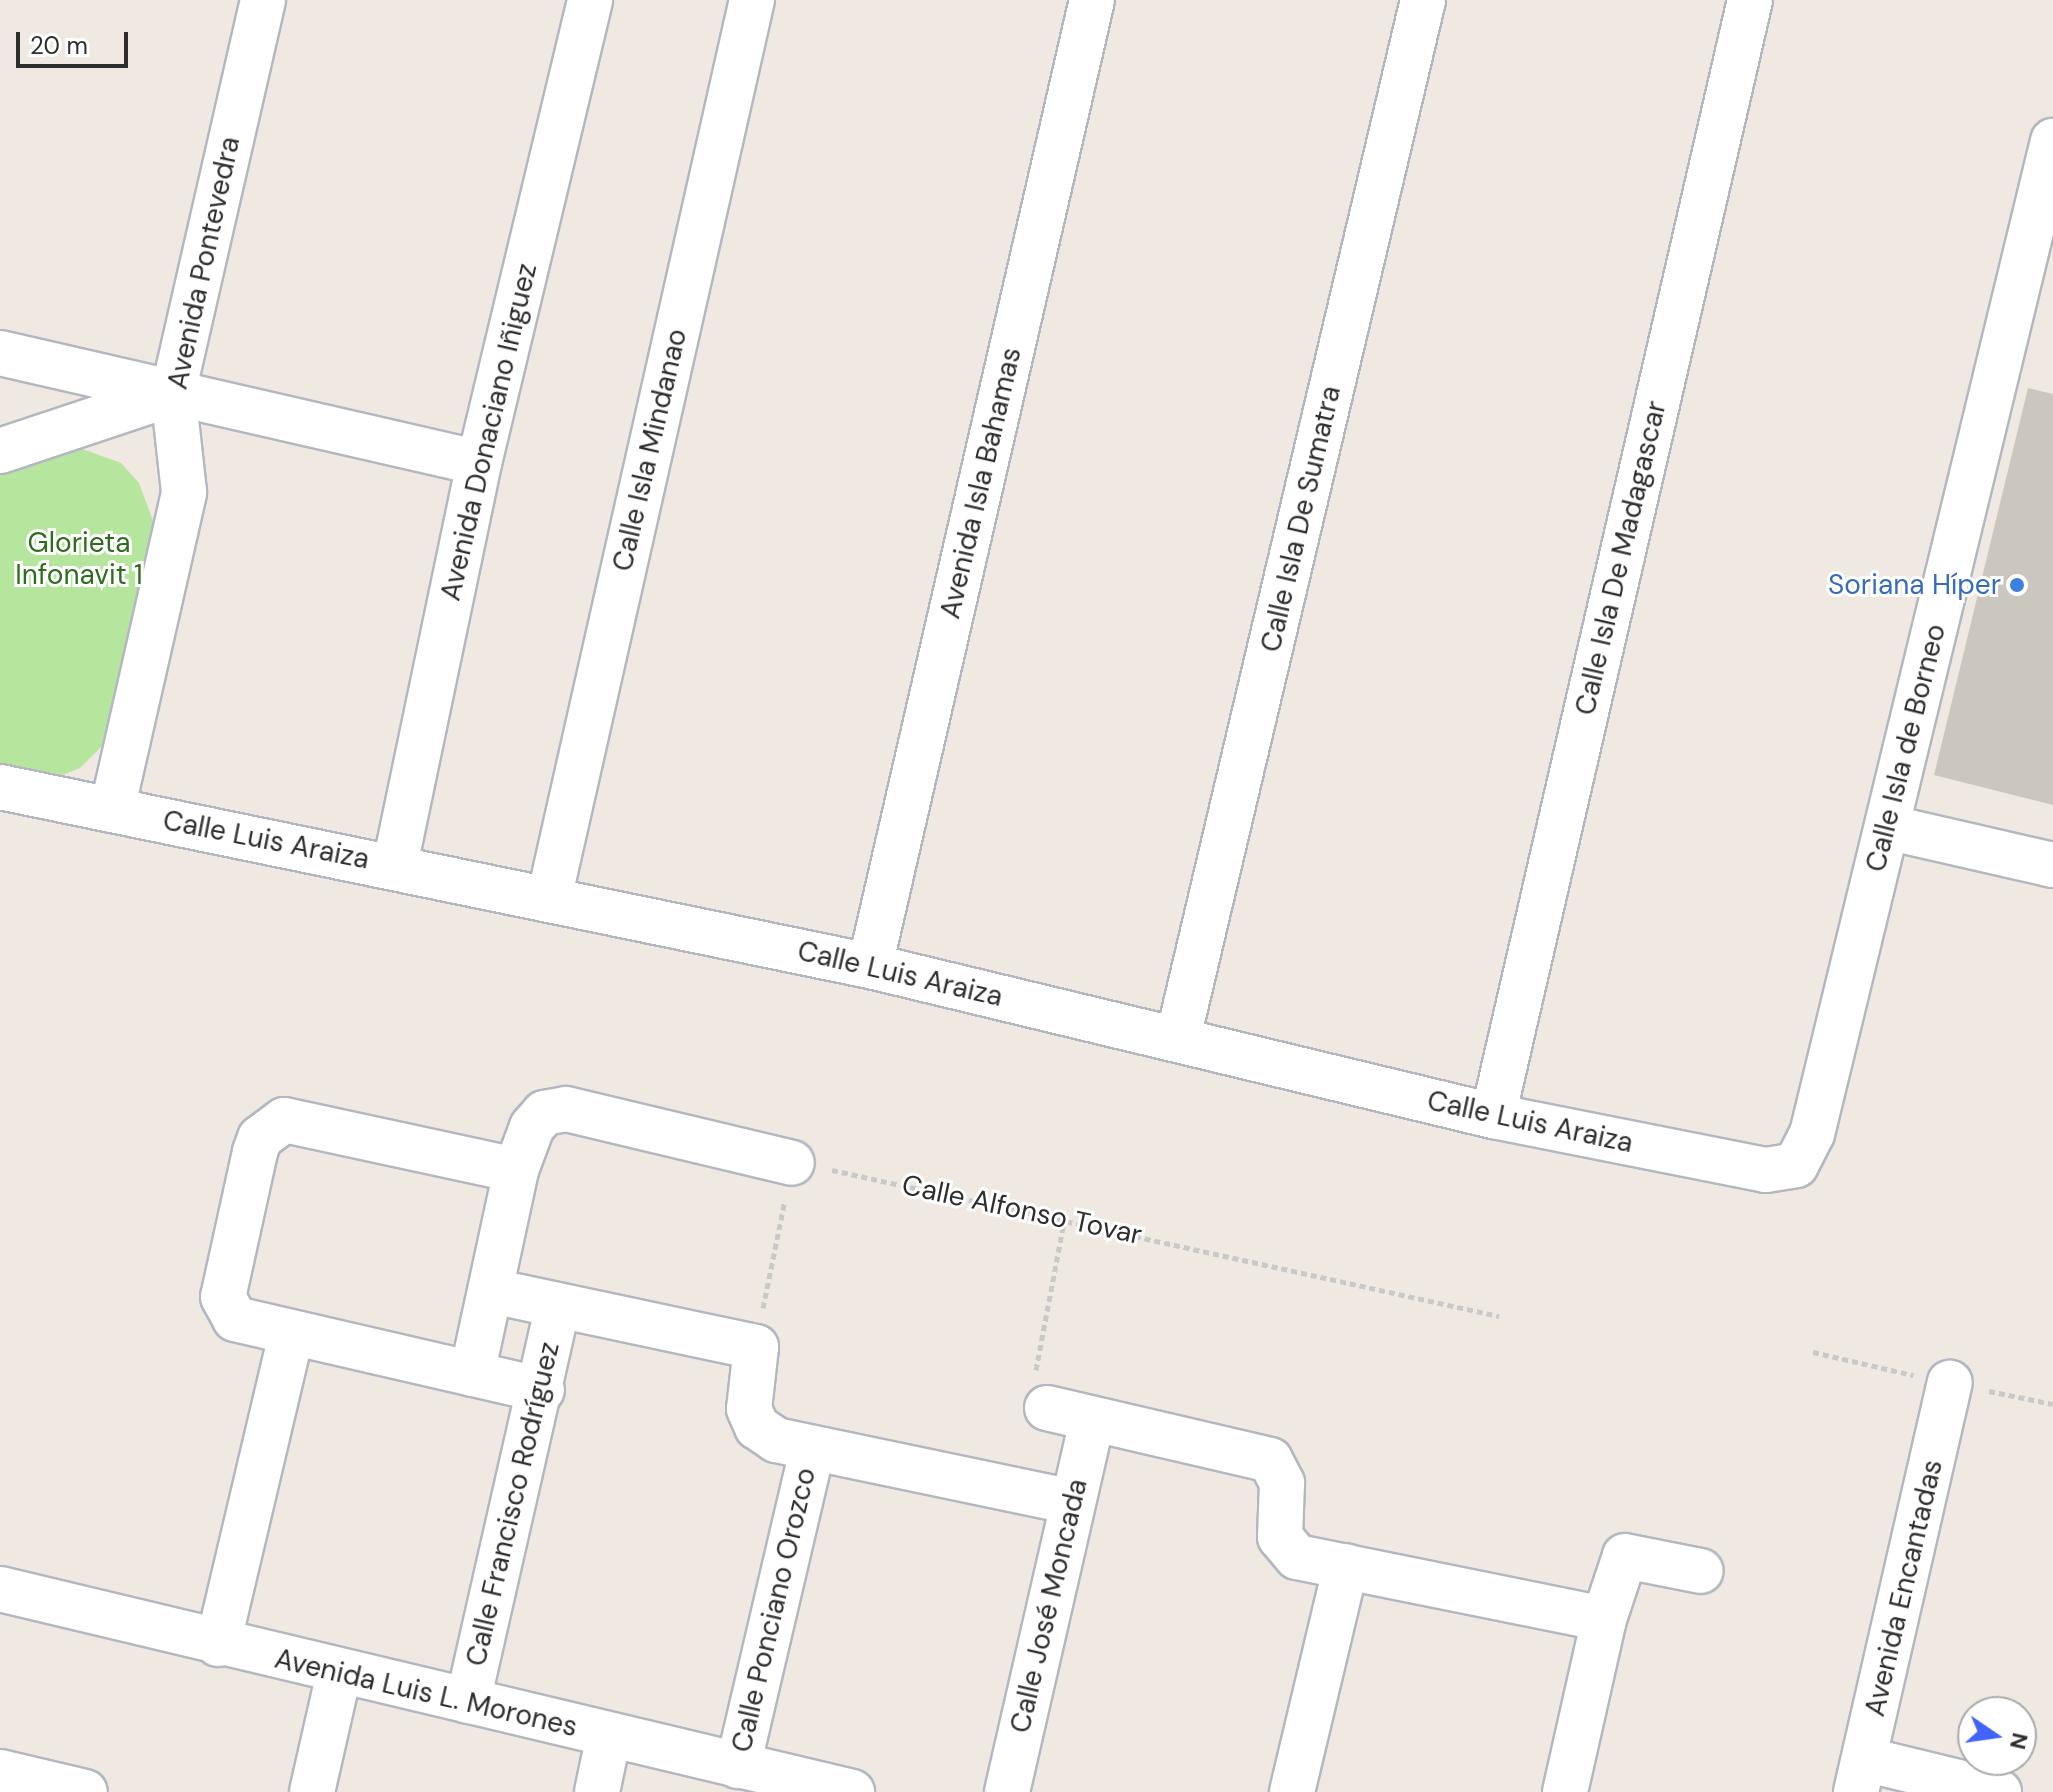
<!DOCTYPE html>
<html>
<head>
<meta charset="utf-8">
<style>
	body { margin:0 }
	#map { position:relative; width:2053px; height:1792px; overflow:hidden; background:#efe9e1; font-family:"DM Sans",sans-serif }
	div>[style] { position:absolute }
	.green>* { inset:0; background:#b6e59e }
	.building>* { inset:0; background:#cbc7bf }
	.path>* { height:5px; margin-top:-2.5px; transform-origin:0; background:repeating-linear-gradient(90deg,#c9c9c9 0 6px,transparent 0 10px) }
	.roads { filter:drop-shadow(2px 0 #b4b7c1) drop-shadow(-2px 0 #b4b7c1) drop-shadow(0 2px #b4b7c1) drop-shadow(0 -2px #b4b7c1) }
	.minor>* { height:44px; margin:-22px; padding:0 22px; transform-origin:22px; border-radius:22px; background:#fff }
	.dots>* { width:22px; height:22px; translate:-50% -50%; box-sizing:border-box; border:4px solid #fff; border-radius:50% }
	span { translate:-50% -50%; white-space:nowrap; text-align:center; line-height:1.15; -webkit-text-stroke:6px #fff; paint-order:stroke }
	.street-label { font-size:28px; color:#2e2e2e }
	.park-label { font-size:28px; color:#2c6e1b }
	.shop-label { font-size:28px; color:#366cbe }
	.right { translate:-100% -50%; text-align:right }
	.north { position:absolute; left:1957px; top:1696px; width:80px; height:80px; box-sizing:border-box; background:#fff; border:2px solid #ababab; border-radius:50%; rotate:103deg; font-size:22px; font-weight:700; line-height:32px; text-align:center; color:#2e2e2e }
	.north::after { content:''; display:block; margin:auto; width:28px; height:36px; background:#4264fb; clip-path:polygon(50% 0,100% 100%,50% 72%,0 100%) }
	.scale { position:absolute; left:16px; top:32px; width:112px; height:36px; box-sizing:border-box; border:4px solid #2e2e2e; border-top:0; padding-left:10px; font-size:24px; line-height:28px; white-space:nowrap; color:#2e2e2e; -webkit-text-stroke:6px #fff; paint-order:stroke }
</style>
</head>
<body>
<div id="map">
	<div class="green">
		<i style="clip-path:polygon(74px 446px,121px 463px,139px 483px,156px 529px,120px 728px,80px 768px,52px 779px,0 776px,0 465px)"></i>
	</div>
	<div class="building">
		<i style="clip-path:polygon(2028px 388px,2053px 394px,2053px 805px,1934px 775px)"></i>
	</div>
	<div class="path">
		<i style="left:832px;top:1170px;width:683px;rotate:12.35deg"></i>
		<i style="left:763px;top:1308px;width:110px;rotate:-78.5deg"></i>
		<i style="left:1813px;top:1352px;width:103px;rotate:13deg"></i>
		<i style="left:1036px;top:1370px;width:156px;rotate:-79.3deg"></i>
		<i style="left:1989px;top:1391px;width:65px;rotate:11.5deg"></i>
	</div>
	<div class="roads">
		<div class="minor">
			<i style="left:0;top:353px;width:491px;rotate:12.9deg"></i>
			<i style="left:0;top:451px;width:180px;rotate:-18.4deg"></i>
			<i style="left:0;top:787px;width:888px;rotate:11.63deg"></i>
			<i style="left:870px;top:966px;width:641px;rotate:13.54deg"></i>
			<i style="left:1493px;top:1116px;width:278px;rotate:11.2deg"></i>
			<i style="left:1766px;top:1170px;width:30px;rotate:-9deg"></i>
			<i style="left:1796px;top:1165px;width:35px;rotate:-63deg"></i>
			<i style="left:1812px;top:1134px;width:1022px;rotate:-76.36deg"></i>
			<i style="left:112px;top:810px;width:326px;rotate:-77.2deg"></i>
			<i style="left:184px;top:492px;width:100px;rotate:-96.3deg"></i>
			<i style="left:173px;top:393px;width:403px;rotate:-77.1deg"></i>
			<i style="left:1887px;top:827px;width:170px;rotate:12.9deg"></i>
			<i style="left:395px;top:865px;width:411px;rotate:-78.2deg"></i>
			<i style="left:479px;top:463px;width:476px;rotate:-76.5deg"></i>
			<i style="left:549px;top:899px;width:922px;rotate:-77.28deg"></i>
			<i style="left:870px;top:966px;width:991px;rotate:-77.06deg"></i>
			<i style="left:1178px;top:1038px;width:1067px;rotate:-76.72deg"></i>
			<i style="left:1493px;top:1116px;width:1145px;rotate:-77.03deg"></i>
			<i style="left:516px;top:1170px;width:237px;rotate:-167.8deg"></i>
			<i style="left:284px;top:1120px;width:30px;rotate:143deg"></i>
			<i style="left:260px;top:1138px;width:15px;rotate:110deg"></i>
			<i style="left:255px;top:1152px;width:148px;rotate:102.4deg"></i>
			<i style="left:223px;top:1297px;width:25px;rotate:61deg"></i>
			<i style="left:235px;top:1319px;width:315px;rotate:13deg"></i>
			<i style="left:492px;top:1291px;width:270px;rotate:12deg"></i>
			<i style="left:756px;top:1347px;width:62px;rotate:96.4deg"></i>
			<i style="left:749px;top:1409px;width:20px;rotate:66deg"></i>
			<i style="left:757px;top:1427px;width:23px;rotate:34deg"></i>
			<i style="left:776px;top:1440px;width:302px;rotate:11.8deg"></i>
			<i style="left:472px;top:1374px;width:209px;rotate:-77.8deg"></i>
			<i style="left:516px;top:1170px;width:46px;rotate:-69.6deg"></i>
			<i style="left:532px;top:1127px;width:18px;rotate:-49deg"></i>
			<i style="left:544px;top:1113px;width:22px;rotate:-10deg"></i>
			<i style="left:566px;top:1109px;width:232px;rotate:13.4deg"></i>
			<i style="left:1047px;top:1408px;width:229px;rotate:13.1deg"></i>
			<i style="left:1270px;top:1460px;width:26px;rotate:62deg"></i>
			<i style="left:1282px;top:1483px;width:54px;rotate:92.1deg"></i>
			<i style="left:1280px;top:1537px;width:26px;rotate:50deg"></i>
			<i style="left:1297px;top:1557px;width:313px;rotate:11.4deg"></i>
			<i style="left:0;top:1589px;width:876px;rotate:13.4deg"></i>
			<i style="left:218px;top:1644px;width:318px;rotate:-76.7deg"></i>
			<i style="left:468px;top:1701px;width:405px;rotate:-77.2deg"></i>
			<i style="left:1864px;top:1759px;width:139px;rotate:13.7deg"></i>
			<i style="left:738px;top:1766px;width:325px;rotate:-76.8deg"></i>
			<i style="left:0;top:1772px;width:87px;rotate:13.2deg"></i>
			<i style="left:312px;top:1792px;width:122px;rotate:-77.2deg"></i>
			<i style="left:597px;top:1792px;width:58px;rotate:-78.1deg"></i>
			<i style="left:1007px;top:1792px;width:381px;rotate:-77.1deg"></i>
			<i style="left:1292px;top:1792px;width:232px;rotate:-76.6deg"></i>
			<i style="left:1565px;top:1792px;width:177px;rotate:-77.3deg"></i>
			<i style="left:1604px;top:1619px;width:66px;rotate:-71.6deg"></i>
			<i style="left:1625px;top:1556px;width:77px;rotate:11.2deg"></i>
			<i style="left:1856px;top:1792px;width:420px;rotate:-77.1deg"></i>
		</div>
	</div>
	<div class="dots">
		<i style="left:2017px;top:585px;background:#3f7fe0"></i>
	</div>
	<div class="street-label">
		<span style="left:204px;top:263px;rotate:-78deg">Avenida Pontevedra</span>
		<span style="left:489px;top:432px;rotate:-77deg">Avenida Donaciano Iñiguez</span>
		<span style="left:650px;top:450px;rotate:-77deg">Calle Isla Mindanao</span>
		<span style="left:981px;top:483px;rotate:-77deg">Avenida Isla Bahamas</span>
		<span style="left:1301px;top:519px;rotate:-77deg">Calle Isla De Sumatra</span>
		<span style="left:1621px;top:558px;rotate:-77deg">Calle Isla De Madagascar</span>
		<span style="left:1906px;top:748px;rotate:-76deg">Calle Isla de Borneo</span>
		<span style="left:266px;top:840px;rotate:11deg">Calle Luis Araiza</span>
		<span style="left:900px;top:974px;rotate:13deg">Calle Luis Araiza</span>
		<span style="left:1530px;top:1122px;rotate:12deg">Calle Luis Araiza</span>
		<span style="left:1022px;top:1210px;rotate:12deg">Calle Alfonso Tovar</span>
		<span style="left:513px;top:1504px;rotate:-77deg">Calle Francisco Rodríguez</span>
		<span style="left:1904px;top:1588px;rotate:-77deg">Avenida Encantadas</span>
		<span style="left:1049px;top:1606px;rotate:-77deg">Calle José Moncada</span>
		<span style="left:774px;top:1610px;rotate:-77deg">Calle Ponciano Orozco</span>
		<span style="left:426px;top:1693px;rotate:13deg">Avenida Luis L. Morones</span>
	</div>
	<div class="park-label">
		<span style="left:79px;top:559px">Glorieta<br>Infonavit 1</span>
	</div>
	<div class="shop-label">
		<span class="right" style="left:2001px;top:585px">Soriana Híper</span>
	</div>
	<div class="north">N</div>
	<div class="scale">20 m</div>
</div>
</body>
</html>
